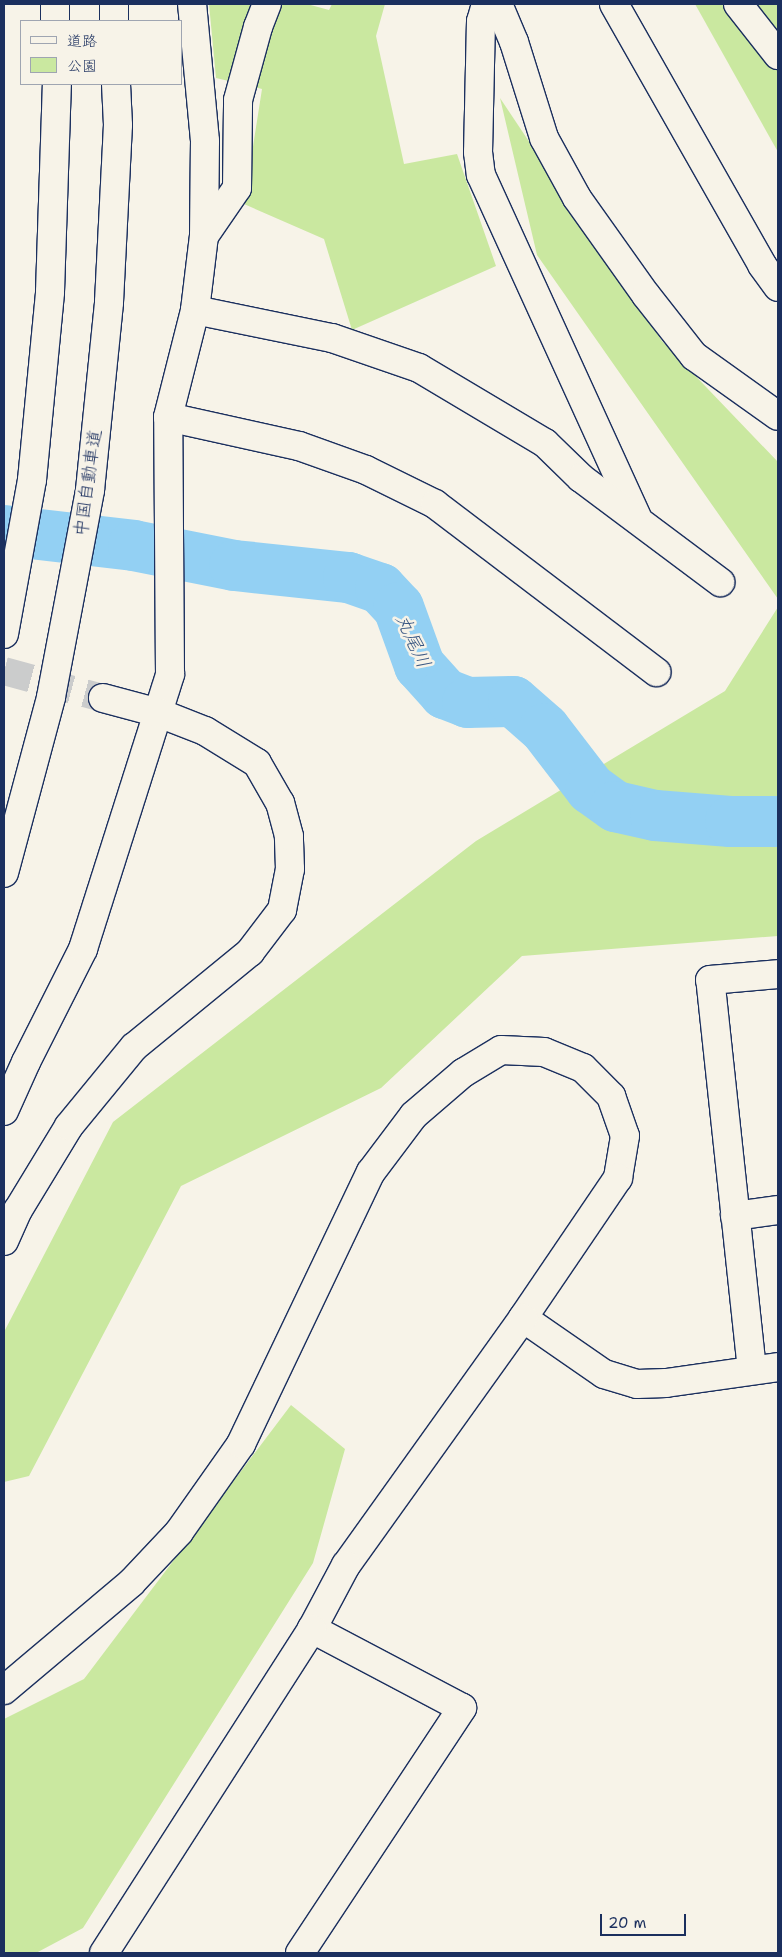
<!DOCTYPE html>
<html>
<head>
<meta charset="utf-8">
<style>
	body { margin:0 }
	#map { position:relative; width:782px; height:1957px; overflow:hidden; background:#f7f3e8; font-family:"Shantell Sans","Klee One",sans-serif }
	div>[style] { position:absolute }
	.green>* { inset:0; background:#cae8a0 }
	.river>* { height:51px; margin:-25.5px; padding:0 25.5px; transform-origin:25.5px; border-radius:25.5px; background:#93d0f3 }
	.secondary-tunnel>* { height:28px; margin-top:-14px; transform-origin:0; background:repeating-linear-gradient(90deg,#cbcccc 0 28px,transparent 0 42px) }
	.roads { filter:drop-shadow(1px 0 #1b2f5e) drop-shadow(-1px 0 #1b2f5e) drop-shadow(0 1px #1b2f5e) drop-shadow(0 -1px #1b2f5e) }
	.street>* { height:28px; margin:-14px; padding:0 14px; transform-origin:14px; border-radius:14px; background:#f7f3e8 }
	.secondary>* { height:28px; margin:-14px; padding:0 14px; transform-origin:14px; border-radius:14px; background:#f7f3e8 }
	.highway>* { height:28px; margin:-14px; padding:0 14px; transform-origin:14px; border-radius:14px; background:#f7f3e8 }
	span { translate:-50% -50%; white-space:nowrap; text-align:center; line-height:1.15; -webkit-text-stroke:5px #f7f3e8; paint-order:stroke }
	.street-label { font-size:18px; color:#1b2f5e }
	.water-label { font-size:19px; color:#395783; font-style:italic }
	.frame { position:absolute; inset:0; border:5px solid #1b2f5e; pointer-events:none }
	.legend { position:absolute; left:20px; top:20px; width:162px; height:65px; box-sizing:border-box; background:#f7f3e8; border:1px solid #9fa5b1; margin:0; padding:6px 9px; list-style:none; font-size:15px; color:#1b2f5e }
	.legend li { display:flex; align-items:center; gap:10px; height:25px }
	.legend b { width:25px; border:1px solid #9fa5b1 }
	.scale { position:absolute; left:600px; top:1914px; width:86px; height:22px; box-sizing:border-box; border:2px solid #1b2f5e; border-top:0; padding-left:6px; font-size:15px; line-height:18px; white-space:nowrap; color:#1b2f5e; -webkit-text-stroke:4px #f7f3e8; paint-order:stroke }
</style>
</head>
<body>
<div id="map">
	<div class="green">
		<i style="clip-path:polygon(209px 4px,307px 4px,329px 10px,332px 4px,385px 4px,376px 36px,404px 164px,457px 154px,496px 266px,352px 330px,324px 239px,244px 204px,262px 89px,216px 78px)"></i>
		<i style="clip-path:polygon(695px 4px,778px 4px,778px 152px)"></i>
		<i style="clip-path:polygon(500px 98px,662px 341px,778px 462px,778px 599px,537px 255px)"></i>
		<i style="clip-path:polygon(778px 607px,778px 936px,522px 956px,381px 1088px,181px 1186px,29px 1476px,4px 1482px,4px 1332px,113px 1122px,476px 841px,725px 691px)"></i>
		<i style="clip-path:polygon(291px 1405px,345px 1449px,313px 1563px,83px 1928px,36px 1953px,4px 1953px,4px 1719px,84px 1679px)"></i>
	</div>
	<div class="river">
		<i style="left:4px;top:530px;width:130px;rotate:6.6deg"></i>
		<i style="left:133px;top:545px;width:103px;rotate:11.2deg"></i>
		<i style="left:234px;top:565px;width:115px;rotate:6deg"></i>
		<i style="left:348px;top:577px;width:34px;rotate:19deg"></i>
		<i style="left:380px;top:588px;width:26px;rotate:47deg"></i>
		<i style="left:398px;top:607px;width:62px;rotate:70.1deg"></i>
		<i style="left:419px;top:665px;width:38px;rotate:48deg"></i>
		<i style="left:444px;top:693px;width:25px;rotate:21deg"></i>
		<i style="left:467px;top:702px;width:46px;rotate:-1.2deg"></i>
		<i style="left:513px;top:701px;width:41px;rotate:41.1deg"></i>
		<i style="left:544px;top:728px;width:76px;rotate:52.5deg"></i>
		<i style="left:590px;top:788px;width:31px;rotate:36deg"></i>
		<i style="left:615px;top:806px;width:41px;rotate:12.7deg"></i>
		<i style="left:655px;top:815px;width:75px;rotate:4.6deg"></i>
		<i style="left:730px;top:821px;width:48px"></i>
	</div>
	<div class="secondary-tunnel">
		<i style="left:4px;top:671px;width:103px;rotate:15.3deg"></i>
	</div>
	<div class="roads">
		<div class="street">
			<i style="left:486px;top:4px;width:18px;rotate:106deg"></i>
			<i style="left:481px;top:21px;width:131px;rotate:91.3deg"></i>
			<i style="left:478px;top:152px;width:23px;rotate:83deg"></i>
			<i style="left:481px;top:175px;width:376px;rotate:65.5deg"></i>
			<i style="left:498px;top:4px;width:41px;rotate:67.2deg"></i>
			<i style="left:514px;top:42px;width:101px;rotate:72.6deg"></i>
			<i style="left:544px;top:138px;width:68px;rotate:61.2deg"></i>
			<i style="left:577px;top:198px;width:119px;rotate:54.6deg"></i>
			<i style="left:646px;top:295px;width:78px;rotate:51.8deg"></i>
			<i style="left:694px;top:356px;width:103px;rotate:35.5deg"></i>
			<i style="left:614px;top:4px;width:300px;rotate:60.4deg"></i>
			<i style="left:762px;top:265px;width:27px;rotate:54deg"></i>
			<i style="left:738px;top:4px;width:65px;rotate:51.9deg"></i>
			<i style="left:204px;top:236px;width:58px;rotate:-55.5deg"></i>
			<i style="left:237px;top:188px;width:88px;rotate:-89.3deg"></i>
			<i style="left:238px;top:100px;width:76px;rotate:-74.7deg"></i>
			<i style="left:258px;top:27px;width:25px;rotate:-69deg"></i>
			<i style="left:195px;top:310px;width:140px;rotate:11.6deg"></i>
			<i style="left:332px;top:338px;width:92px;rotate:19deg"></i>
			<i style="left:419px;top:368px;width:147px;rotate:30.8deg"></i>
			<i style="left:545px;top:443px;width:50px;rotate:44.2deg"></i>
			<i style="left:581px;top:478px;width:174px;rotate:36.8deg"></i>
			<i style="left:168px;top:417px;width:134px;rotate:12.5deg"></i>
			<i style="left:299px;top:446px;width:71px;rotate:19.7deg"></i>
			<i style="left:366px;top:470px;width:77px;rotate:26.2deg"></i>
			<i style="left:435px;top:504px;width:278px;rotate:37.2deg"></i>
			<i style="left:4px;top:1111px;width:54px;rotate:-65.8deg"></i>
			<i style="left:26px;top:1062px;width:127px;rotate:-63.2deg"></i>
			<i style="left:83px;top:949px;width:288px;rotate:-72.4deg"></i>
			<i style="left:170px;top:674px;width:257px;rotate:-90.4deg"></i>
			<i style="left:168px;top:417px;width:110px;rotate:-75.8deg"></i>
			<i style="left:195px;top:310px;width:75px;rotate:-83.1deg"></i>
			<i style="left:204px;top:236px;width:95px;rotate:-89.4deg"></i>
			<i style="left:205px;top:141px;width:138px;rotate:-95.4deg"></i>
			<i style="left:735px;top:1216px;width:43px;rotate:-7.9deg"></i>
			<i style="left:523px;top:1318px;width:98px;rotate:34.7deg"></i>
			<i style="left:604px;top:1374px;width:34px;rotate:17deg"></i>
			<i style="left:637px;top:1384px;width:29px;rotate:-2deg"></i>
			<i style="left:666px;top:1383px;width:113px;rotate:-8.1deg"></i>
			<i style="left:752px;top:1370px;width:392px;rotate:-96.1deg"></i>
			<i style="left:710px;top:980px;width:68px;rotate:-5deg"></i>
			<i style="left:300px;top:1953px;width:294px;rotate:-56.5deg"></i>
			<i style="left:462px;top:1708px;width:170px;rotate:-152.2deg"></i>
		</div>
		<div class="secondary">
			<i style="left:4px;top:1241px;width:34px;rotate:-66deg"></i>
			<i style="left:18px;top:1210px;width:98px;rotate:-58.7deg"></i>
			<i style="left:69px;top:1126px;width:102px;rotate:-50.6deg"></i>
			<i style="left:134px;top:1047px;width:150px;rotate:-39.3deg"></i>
			<i style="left:250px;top:952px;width:53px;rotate:-52.7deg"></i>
			<i style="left:282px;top:910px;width:42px;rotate:-79deg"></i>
			<i style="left:290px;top:869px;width:33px;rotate:-92deg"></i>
			<i style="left:289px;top:836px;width:34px;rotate:-105deg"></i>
			<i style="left:280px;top:803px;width:46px;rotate:-119.9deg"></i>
			<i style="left:257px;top:763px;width:61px;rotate:-148.4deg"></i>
			<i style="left:205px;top:731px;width:49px;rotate:-158.6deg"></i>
			<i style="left:159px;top:713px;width:58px;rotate:-165deg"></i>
			<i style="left:4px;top:1690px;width:166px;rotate:-40.1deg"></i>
			<i style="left:131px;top:1583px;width:70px;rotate:-46.7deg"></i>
			<i style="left:179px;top:1532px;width:108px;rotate:-54.8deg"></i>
			<i style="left:241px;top:1444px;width:301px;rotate:-64.5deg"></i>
			<i style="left:371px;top:1172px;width:71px;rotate:-53deg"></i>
			<i style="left:414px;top:1115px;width:65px;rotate:-40.6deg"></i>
			<i style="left:463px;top:1073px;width:44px;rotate:-31.2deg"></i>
			<i style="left:501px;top:1050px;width:43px;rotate:2.7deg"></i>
			<i style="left:544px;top:1052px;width:42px;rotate:22.3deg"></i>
			<i style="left:583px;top:1068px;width:40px;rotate:45deg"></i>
			<i style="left:611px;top:1096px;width:42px;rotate:70.7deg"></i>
			<i style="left:625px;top:1136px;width:43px;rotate:99.5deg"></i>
			<i style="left:618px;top:1178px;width:169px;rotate:124.2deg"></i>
			<i style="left:523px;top:1318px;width:304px;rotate:125.6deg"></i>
			<i style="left:346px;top:1565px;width:72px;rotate:118deg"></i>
			<i style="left:312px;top:1629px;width:385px;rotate:122.7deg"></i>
		</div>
		<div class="highway">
			<i style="left:55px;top:4px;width:17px;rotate:90deg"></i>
			<i style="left:114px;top:4px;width:17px;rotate:90deg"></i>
			<i style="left:4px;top:634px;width:157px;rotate:-79.7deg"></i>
			<i style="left:32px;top:480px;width:189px;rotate:-84.5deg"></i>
			<i style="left:50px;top:292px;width:208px;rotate:-88.1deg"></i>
			<i style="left:4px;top:873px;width:182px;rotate:-75deg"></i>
			<i style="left:51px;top:697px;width:211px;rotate:-79.3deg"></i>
			<i style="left:90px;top:490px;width:189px;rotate:-84.2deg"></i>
			<i style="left:109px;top:302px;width:177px;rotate:-87.1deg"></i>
			<i style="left:118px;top:125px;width:41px;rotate:-92.8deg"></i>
		</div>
	</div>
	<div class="street-label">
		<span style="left:88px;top:483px;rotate:-82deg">中国自動車道</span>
	</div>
	<div class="water-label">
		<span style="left:413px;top:641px;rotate:65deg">丸尾川</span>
	</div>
	<div class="frame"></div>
	<ul class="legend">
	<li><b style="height:6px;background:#f7f3e8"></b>道路</li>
	<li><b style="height:14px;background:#cae8a0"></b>公園</li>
	</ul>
	<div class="scale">20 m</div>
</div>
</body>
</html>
